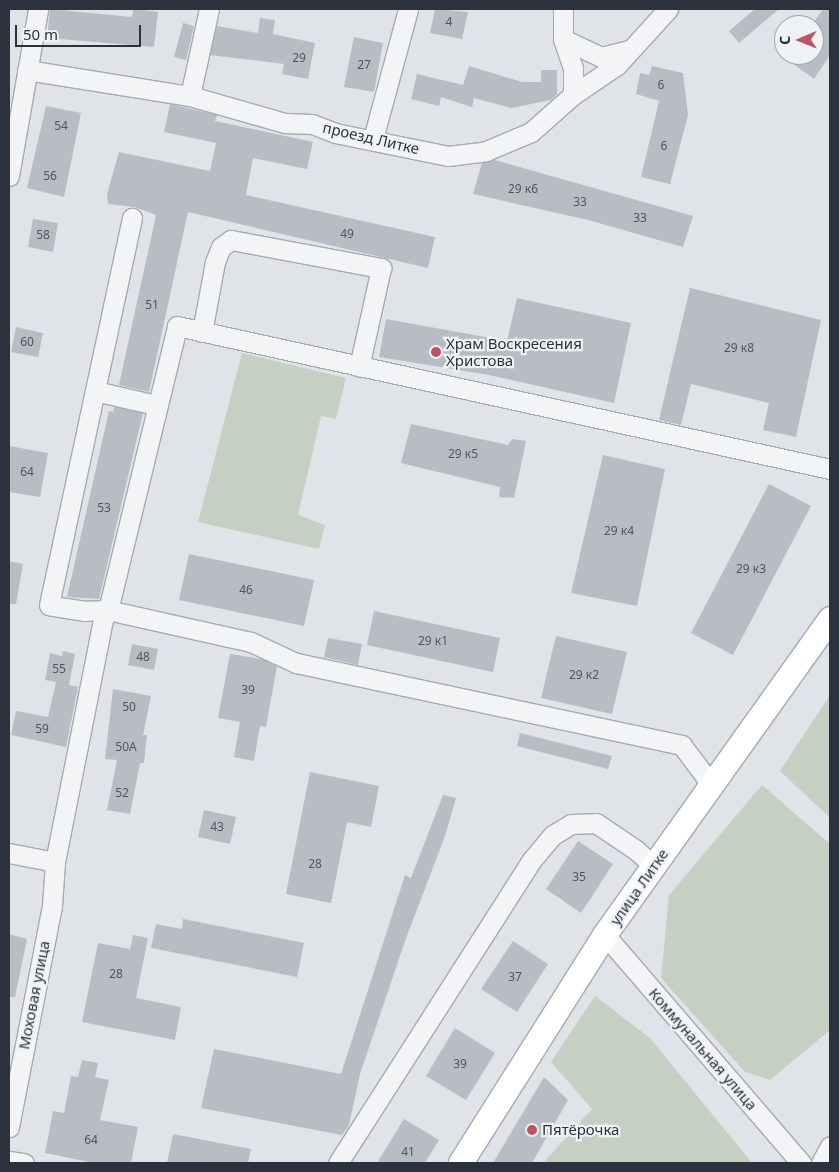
<!DOCTYPE html>
<html>
<head>
<meta charset="utf-8">
<style>
	body { margin:0 }
	#map { position:relative; width:839px; height:1172px; overflow:hidden; background:#e0e3e7; font-family:"Noto Sans",sans-serif }
	div>[style] { position:absolute }
	.green>* { inset:0; background:#c6d0c2 }
	.building>* { inset:0; background:#b8bdc3 }
	.roads { filter:drop-shadow(1px 0 #a6aab1) drop-shadow(-1px 0 #a6aab1) drop-shadow(0 1px #a6aab1) drop-shadow(0 -1px #a6aab1) }
	.minor>* { height:19px; margin:-9.5px; padding:0 9.5px; transform-origin:9.5px; border-radius:9.5px; background:#f2f4f6 }
	.major>* { height:24px; margin:-12px; padding:0 12px; transform-origin:12px; border-radius:12px; background:#fff }
	.dots>* { width:14px; height:14px; translate:-50% -50%; box-sizing:border-box; border:2px solid #eff2f5; border-radius:50% }
	span { translate:-50% -50%; white-space:nowrap; text-align:center; line-height:1.15; -webkit-text-stroke:4.5px #eff2f5; paint-order:stroke }
	.number-label { font-size:12px; color:#4e555e }
	.number-label span { -webkit-text-stroke-width:0 }
	.street-label { font-size:15px; color:#2b323d }
	.poi-label { font-size:15px; color:#2b323d }
	.left { translate:0 -50%; text-align:left }
	.frame { position:absolute; inset:0; border:10px solid #2b323d; pointer-events:none }
	.north { position:absolute; left:774px; top:15px; width:50px; height:50px; box-sizing:border-box; background:#eff2f5; border:1px solid #a1a5ab; border-radius:50%; rotate:269deg; font-size:14px; font-weight:700; line-height:20px; text-align:center; color:#2b323d }
	.north::after { content:''; display:block; margin:auto; width:18px; height:22px; background:#be5366; clip-path:polygon(50% 0,100% 100%,50% 72%,0 100%) }
	.scale { position:absolute; left:15px; top:25px; width:126px; height:22px; box-sizing:border-box; border:2px solid #2b323d; border-top:0; padding-left:6px; font-size:15px; line-height:18px; white-space:nowrap; color:#2b323d; -webkit-text-stroke:4px #eff2f5; paint-order:stroke }
</style>
</head>
<body>
<div id="map">
	<div class="green">
		<i style="clip-path:polygon(242px 353px,346px 378px,336px 419px,321px 416px,298px 515px,325px 525px,319px 549px,198px 522px)"></i>
		<i style="clip-path:polygon(830px 695px,830px 818px,780px 771px)"></i>
		<i style="clip-path:polygon(762px 785px,830px 844px,830px 1030px,770px 1080px,745px 1072px,661px 978px,669px 895px)"></i>
		<i style="clip-path:polygon(595px 996px,650px 1038px,752px 1163px,543px 1163px,592px 1109px,551px 1062px)"></i>
	</div>
	<div class="building">
		<i style="clip-path:polygon(50px 9px,132px 17px,133px 9px,158px 12px,154px 47px,47px 38px)"></i>
		<i style="clip-path:polygon(435px 9px,468px 12px,462px 39px,430px 33px)"></i>
		<i style="clip-path:polygon(755px 9px,779px 9px,739px 43px,729px 31px)"></i>
		<i style="clip-path:polygon(823px 9px,830px 9px,830px 55px,814px 79px,781px 55px,814px 55px,814px 22px)"></i>
		<i style="clip-path:polygon(260px 18px,275px 20px,273px 34px,315px 43px,308px 79px,282px 74px,284px 64px,210px 55px,217px 26px,258px 33px)"></i>
		<i style="clip-path:polygon(183px 23px,194px 26px,186px 60px,174px 57px)"></i>
		<i style="clip-path:polygon(354px 37px,383px 43px,374px 92px,344px 87px)"></i>
		<i style="clip-path:polygon(469px 66px,522px 82px,541px 82px,541px 70px,557px 70px,557px 94px,551px 100px,511px 108px,474px 98px,472px 107px,441px 97px,439px 106px,411px 99px,417px 74px,463px 85px)"></i>
		<i style="clip-path:polygon(652px 66px,683px 73px,688px 115px,670px 184px,641px 177px,659px 101px,636px 94px,640px 73px,649px 75px)"></i>
		<i style="clip-path:polygon(170px 104px,217px 115px,215px 121px,313px 142px,307px 169px,253px 158px,246px 195px,435px 237px,428px 268px,188px 212px,149px 392px,119px 385px,156px 215px,135px 207px,108px 204px,107px 194px,119px 152px,210px 171px,216px 143px,164px 132px)"></i>
		<i style="clip-path:polygon(46px 106px,81px 113px,64px 197px,27px 188px)"></i>
		<i style="clip-path:polygon(495px 160px,693px 216px,683px 247px,588px 220px,473px 194px,482px 163px)"></i>
		<i style="clip-path:polygon(33px 219px,58px 223px,53px 252px,28px 247px)"></i>
		<i style="clip-path:polygon(690px 288px,821px 320px,796px 437px,763px 430px,769px 403px,691px 384px,681px 425px,659px 420px)"></i>
		<i style="clip-path:polygon(517px 298px,631px 323px,614px 403px,489px 375px,379px 357px,386px 319px,507px 341px)"></i>
		<i style="clip-path:polygon(16px 327px,43px 333px,38px 357px,11px 352px)"></i>
		<i style="clip-path:polygon(114px 407px,143px 413px,99px 599px,67px 597px,109px 411px,113px 412px)"></i>
		<i style="clip-path:polygon(411px 424px,508px 445px,512px 439px,526px 441px,514px 498px,499px 497px,500px 487px,401px 463px)"></i>
		<i style="clip-path:polygon(9px 446px,48px 453px,40px 497px,9px 492px)"></i>
		<i style="clip-path:polygon(603px 455px,665px 469px,637px 606px,571px 593px)"></i>
		<i style="clip-path:polygon(769px 484px,811px 506px,733px 655px,691px 633px)"></i>
		<i style="clip-path:polygon(189px 554px,314px 580px,304px 626px,179px 600px)"></i>
		<i style="clip-path:polygon(9px 561px,23px 564px,16px 604px,9px 604px)"></i>
		<i style="clip-path:polygon(374px 611px,500px 638px,493px 672px,367px 645px)"></i>
		<i style="clip-path:polygon(556px 636px,627px 652px,612px 714px,541px 698px)"></i>
		<i style="clip-path:polygon(328px 638px,362px 644px,358px 665px,324px 657px)"></i>
		<i style="clip-path:polygon(132px 644px,158px 649px,154px 670px,128px 665px)"></i>
		<i style="clip-path:polygon(63px 651px,75px 654px,69px 685px,78px 687px,66px 747px,11px 735px,16px 711px,48px 717px,56px 682px,45px 680px,50px 653px,62px 656px)"></i>
		<i style="clip-path:polygon(230px 654px,262px 659px,277px 666px,266px 727px,260px 726px,254px 761px,234px 757px,240px 722px,218px 718px)"></i>
		<i style="clip-path:polygon(113px 689px,151px 696px,143px 735px,147px 735px,144px 763px,140px 763px,130px 814px,107px 810px,117px 760px,105px 759px)"></i>
		<i style="clip-path:polygon(520px 733px,612px 756px,608px 769px,517px 746px)"></i>
		<i style="clip-path:polygon(310px 772px,379px 786px,371px 827px,347px 822px,331px 903px,286px 894px)"></i>
		<i style="clip-path:polygon(443px 795px,456px 798px,445px 836px,405px 941px,360px 1074px,349px 1125px,342px 1135px,201px 1108px,214px 1049px,341px 1074px,405px 875px,411px 878px)"></i>
		<i style="clip-path:polygon(204px 810px,236px 817px,230px 844px,198px 837px)"></i>
		<i style="clip-path:polygon(578px 841px,613px 864px,581px 913px,546px 889px)"></i>
		<i style="clip-path:polygon(183px 919px,304px 943px,297px 977px,151px 948px,156px 924px,182px 929px)"></i>
		<i style="clip-path:polygon(9px 934px,27px 939px,15px 997px,9px 997px)"></i>
		<i style="clip-path:polygon(133px 935px,148px 938px,136px 998px,181px 1007px,175px 1040px,82px 1022px,98px 943px,130px 949px)"></i>
		<i style="clip-path:polygon(513px 941px,548px 964px,517px 1012px,481px 989px)"></i>
		<i style="clip-path:polygon(455px 1028px,495px 1053px,466px 1100px,426px 1076px)"></i>
		<i style="clip-path:polygon(82px 1060px,98px 1063px,95px 1077px,109px 1080px,100px 1120px,138px 1127px,131px 1163px,94px 1163px,45px 1153px,53px 1111px,64px 1113px,71px 1076px,78px 1077px)"></i>
		<i style="clip-path:polygon(544px 1077px,568px 1100px,532px 1163px,493px 1163px)"></i>
		<i style="clip-path:polygon(404px 1119px,439px 1140px,425px 1163px,377px 1163px)"></i>
		<i style="clip-path:polygon(173px 1134px,251px 1149px,248px 1163px,167px 1163px)"></i>
	</div>
	<div class="roads">
		<div class="minor">
			<i style="left:563px;top:9px;width:30px;rotate:90deg"></i>
			<i style="left:563px;top:39px;width:31px;rotate:71deg"></i>
			<i style="left:573px;top:68px;width:27px;rotate:90deg"></i>
			<i style="left:563px;top:39px;width:42px;rotate:25.3deg"></i>
			<i style="left:601px;top:57px;width:29px;rotate:-14deg"></i>
			<i style="left:27px;top:70px;width:165px;rotate:9.1deg"></i>
			<i style="left:190px;top:96px;width:99px;rotate:15.9deg"></i>
			<i style="left:285px;top:123px;width:27px;rotate:2deg"></i>
			<i style="left:312px;top:124px;width:25px;rotate:21deg"></i>
			<i style="left:335px;top:133px;width:115px;rotate:11.5deg"></i>
			<i style="left:448px;top:156px;width:38px;rotate:-7deg"></i>
			<i style="left:486px;top:151px;width:49px;rotate:-22.9deg"></i>
			<i style="left:531px;top:132px;width:56px;rotate:-41.4deg"></i>
			<i style="left:573px;top:95px;width:53px;rotate:-34.3deg"></i>
			<i style="left:617px;top:65px;width:76px;rotate:-47.7deg"></i>
			<i style="left:190px;top:96px;width:89px;rotate:-77.7deg"></i>
			<i style="left:373px;top:139px;width:135px;rotate:-74.9deg"></i>
			<i style="left:9px;top:176px;width:169px;rotate:-80.1deg"></i>
			<i style="left:202px;top:332px;width:71px;rotate:-79.5deg"></i>
			<i style="left:215px;top:262px;width:16px;rotate:-68deg"></i>
			<i style="left:221px;top:247px;width:12px;rotate:-35deg"></i>
			<i style="left:231px;top:240px;width:153px;rotate:10.6deg"></i>
			<i style="left:381px;top:268px;width:101px;rotate:102.5deg"></i>
			<i style="left:95px;top:391px;width:63px;rotate:12.9deg"></i>
			<i style="left:710px;top:788px;width:13px;rotate:-113deg"></i>
			<i style="left:705px;top:776px;width:39px;rotate:-127deg"></i>
			<i style="left:682px;top:745px;width:395px;rotate:-168deg"></i>
			<i style="left:296px;top:663px;width:50px;rotate:-155deg"></i>
			<i style="left:251px;top:642px;width:147px;rotate:-167.4deg"></i>
			<i style="left:108px;top:610px;width:292px;rotate:-76.3deg"></i>
			<i style="left:177px;top:326px;width:668px;rotate:12.35deg"></i>
			<i style="left:9px;top:853px;width:47px;rotate:11.1deg"></i>
			<i style="left:605px;top:935px;width:301px;rotate:49.3deg"></i>
			<i style="left:9px;top:1127px;width:225px;rotate:-79deg"></i>
			<i style="left:52px;top:906px;width:44px;rotate:-86.1deg"></i>
			<i style="left:55px;top:862px;width:248px;rotate:-78.8deg"></i>
			<i style="left:103px;top:619px;width:10px;rotate:-61deg"></i>
			<i style="left:108px;top:610px;width:23px;rotate:178deg"></i>
			<i style="left:85px;top:611px;width:36px;rotate:-171deg"></i>
			<i style="left:49px;top:605px;width:396px;rotate:-77.9deg"></i>
			<i style="left:9px;top:1161px;width:15px;rotate:8deg"></i>
			<i style="left:338px;top:1163px;width:358px;rotate:-57.4deg"></i>
			<i style="left:531px;top:861px;width:34px;rotate:-50deg"></i>
			<i style="left:553px;top:835px;width:21px;rotate:-31deg"></i>
			<i style="left:571px;top:824px;width:25px;rotate:-2deg"></i>
			<i style="left:596px;top:823px;width:48px;rotate:34deg"></i>
			<i style="left:636px;top:850px;width:24px;rotate:42deg"></i>
			<i style="left:821px;top:1163px;width:19px;rotate:-62deg"></i>
		</div>
		<div class="major">
			<i style="left:461px;top:1163px;width:270px;rotate:-57.7deg"></i>
			<i style="left:605px;top:935px;width:388px;rotate:-54.5deg"></i>
		</div>
	</div>
	<div class="dots">
		<i style="left:436px;top:352px;background:#be5366"></i>
		<i style="left:532px;top:1130px;background:#be5366"></i>
	</div>
	<div class="number-label">
		<span style="left:449px;top:22px">4</span>
		<span style="left:299px;top:58px">29</span>
		<span style="left:364px;top:65px">27</span>
		<span style="left:661px;top:85px">6</span>
		<span style="left:61px;top:126px">54</span>
		<span style="left:664px;top:146px">6</span>
		<span style="left:50px;top:176px">56</span>
		<span style="left:523px;top:189px">29 к6</span>
		<span style="left:580px;top:202px">33</span>
		<span style="left:640px;top:218px">33</span>
		<span style="left:347px;top:234px">49</span>
		<span style="left:43px;top:235px">58</span>
		<span style="left:152px;top:305px">51</span>
		<span style="left:27px;top:342px">60</span>
		<span style="left:739px;top:348px">29 к8</span>
		<span style="left:463px;top:454px">29 к5</span>
		<span style="left:27px;top:472px">64</span>
		<span style="left:104px;top:508px">53</span>
		<span style="left:619px;top:531px">29 к4</span>
		<span style="left:751px;top:569px">29 к3</span>
		<span style="left:246px;top:590px">46</span>
		<span style="left:433px;top:641px">29 к1</span>
		<span style="left:143px;top:657px">48</span>
		<span style="left:59px;top:669px">55</span>
		<span style="left:584px;top:675px">29 к2</span>
		<span style="left:248px;top:690px">39</span>
		<span style="left:129px;top:707px">50</span>
		<span style="left:42px;top:729px">59</span>
		<span style="left:126px;top:747px">50А</span>
		<span style="left:122px;top:793px">52</span>
		<span style="left:217px;top:827px">43</span>
		<span style="left:315px;top:864px">28</span>
		<span style="left:579px;top:877px">35</span>
		<span style="left:116px;top:974px">28</span>
		<span style="left:515px;top:977px">37</span>
		<span style="left:460px;top:1064px">39</span>
		<span style="left:91px;top:1140px">64</span>
		<span style="left:408px;top:1152px">41</span>
	</div>
	<div class="street-label">
		<span style="left:371px;top:138px;rotate:13deg">проезд Литке</span>
		<span style="left:639px;top:887px;rotate:-55deg">улица Литке</span>
		<span style="left:34px;top:995px;rotate:-79deg">Моховая улица</span>
		<span style="left:703px;top:1049px;rotate:49deg">Коммунальная улица</span>
	</div>
	<div class="poi-label">
		<span class="left" style="left:446px;top:352px">Храм Воскресения<br>Христова</span>
		<span class="left" style="left:542px;top:1130px">Пятёрочка</span>
	</div>
	<div class="frame"></div>
	<div class="north">С</div>
	<div class="scale">50 m</div>
</div>
</body>
</html>
